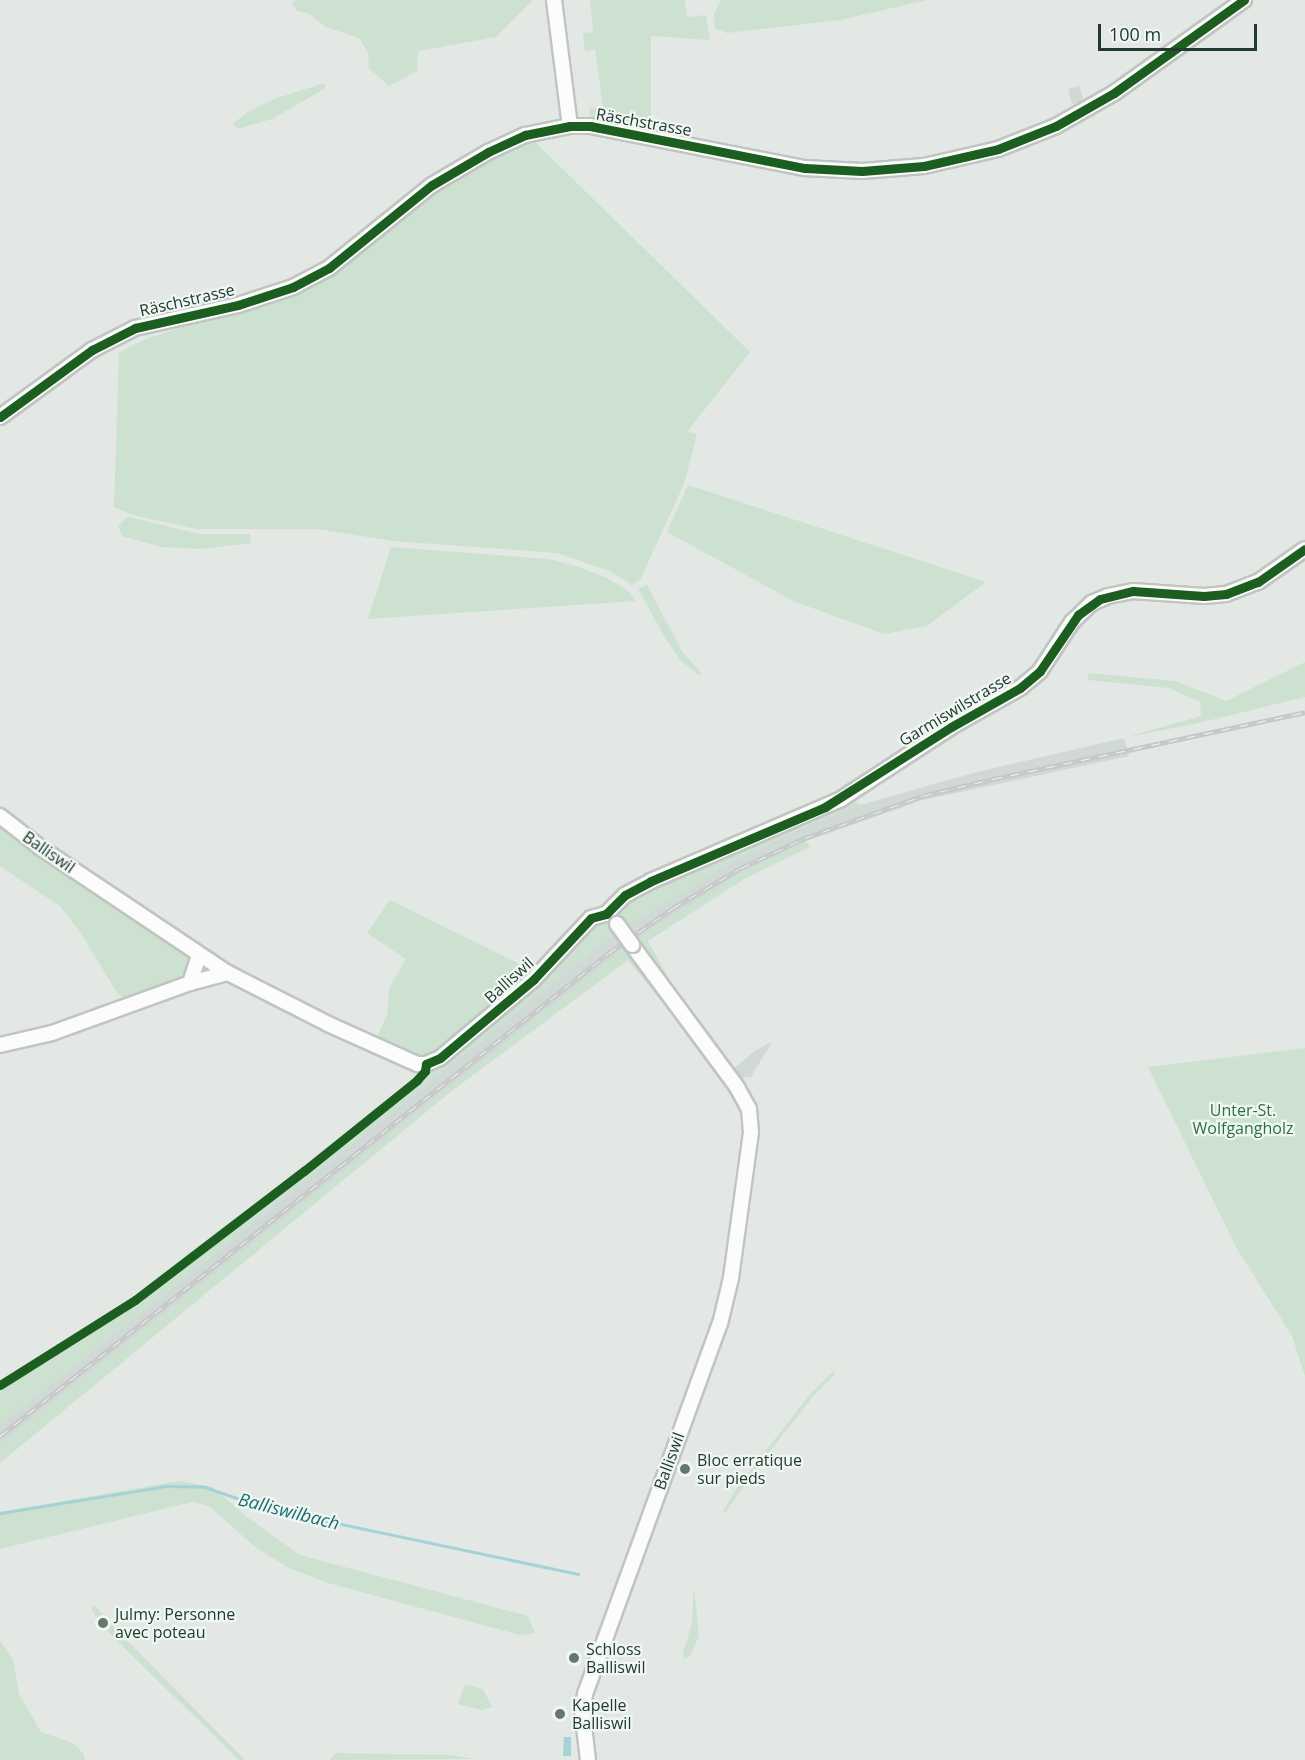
<!DOCTYPE html>
<html>
<head>
<meta charset="utf-8">
<style>
	body { margin:0 }
	#map { position:relative; width:1305px; height:1760px; overflow:hidden; background:#e3e8e5; font-family:"Open Sans",sans-serif }
	div>[style] { position:absolute }
	.built>* { inset:0; background:#d0d9d5 }
	.green>* { inset:0; background:#cce1d0 }
	.water>* { inset:0; background:#a3d3d6 }
	.stream>* { height:3px; margin:-1.5px; padding:0 1.5px; transform-origin:1.5px; border-radius:1.5px; background:#a3d3d6 }
	.roads { filter:drop-shadow(2px 0 #c0c5c2) drop-shadow(-2px 0 #c0c5c2) drop-shadow(0 2px #c0c5c2) drop-shadow(0 -2px #c0c5c2) }
	.minor>* { height:14px; margin:-7px; padding:0 7px; transform-origin:7px; border-radius:7px; background:#fbfcfb }
	.rail>* { height:5px; margin-top:-2.5px; transform-origin:0; background:repeating-linear-gradient(90deg,#f0f7f3 0 9px,#c6c9c8 0 18px); box-sizing:border-box; border-block:2px solid #c6c9c8 }
	.bridges { filter:drop-shadow(2px 0 #c0c5c2) drop-shadow(-2px 0 #c0c5c2) drop-shadow(0 2px #c0c5c2) drop-shadow(0 -2px #c0c5c2) }
	.minor-bridge>* { height:14px; margin:-7px; padding:0 7px; transform-origin:7px; border-radius:7px; background:#fbfcfb }
	.cycleway>* { height:9px; margin:-4.5px; padding:0 4.5px; transform-origin:4.5px; border-radius:4.5px; background:#1b5e20 }
	.dots>* { width:16px; height:16px; translate:-50% -50%; box-sizing:border-box; border:3px solid #f0f7f3; border-radius:50% }
	span { translate:-50% -50%; white-space:nowrap; text-align:center; line-height:1.15; -webkit-text-stroke:4.5px #f0f7f3; paint-order:stroke }
	.street-label { font-size:16px; color:#213b31 }
	.park-label { font-size:16px; color:#2c7141 }
	.poi-label { font-size:16px; color:#213b31 }
	.left { translate:0 -50%; text-align:left }
	.water-label { font-size:18px; color:#1c6e75; font-style:italic }
	.scale { position:absolute; left:1098px; top:24px; width:159px; height:27px; box-sizing:border-box; border:3px solid #213b31; border-top:0; padding-left:8px; font-size:18px; line-height:21px; white-space:nowrap; color:#213b31; -webkit-text-stroke:4px #f0f7f3; paint-order:stroke }
</style>
</head>
<body>
<div id="map">
	<div class="built">
		<i style="clip-path:polygon(1079px 86px,1084px 101px,1072px 104px,1068px 89px)"></i>
		<i style="clip-path:polygon(1124px 738px,1129px 756px,923px 800px,806px 841px,744px 871px,635px 940px,0 1444px,0 1425px,619px 930px,737px 859px,800px 829px,860px 805px,977px 772px)"></i>
		<i style="clip-path:polygon(772px 1042px,751px 1077px,737px 1078px,730px 1072px,756px 1050px)"></i>
	</div>
	<div class="green">
		<i style="clip-path:polygon(297px 0,533px 0,496px 37px,418px 51px,417px 71px,389px 86px,369px 68px,368px 53px,359px 38px,326px 27px,308px 13px,297px 11px,291px 3px)"></i>
		<i style="clip-path:polygon(590px 0,685px 0,687px 17px,706px 15px,710px 40px,651px 36px,651px 131px,590px 117px,589px 109px,603px 107px,595px 50px,585px 51px,583px 33px,593px 32px)"></i>
		<i style="clip-path:polygon(721px 0,927px 0,840px 20px,727px 33px,715px 28px,714px 13px)"></i>
		<i style="clip-path:polygon(321px 84px,326px 85px,324px 89px,272px 119px,237px 129px,233px 124px,246px 113px,274px 99px)"></i>
		<i style="clip-path:polygon(534px 141px,750px 352px,687px 432px,697px 434px,684px 484px,640px 580px,632px 585px,610px 571px,557px 553px,392px 541px,319px 529px,197px 529px,133px 515px,114px 507px,119px 353px,143px 340px,307px 287px,343px 267px,375px 243px,423px 199px,491px 158px)"></i>
		<i style="clip-path:polygon(688px 485px,986px 582px,927px 626px,884px 634px,793px 601px,667px 532px)"></i>
		<i style="clip-path:polygon(128px 517px,200px 534px,250px 534px,251px 543px,201px 549px,161px 547px,122px 536px,118px 526px)"></i>
		<i style="clip-path:polygon(391px 547px,548px 559px,576px 566px,607px 578px,627px 590px,636px 601px,368px 619px)"></i>
		<i style="clip-path:polygon(647px 585px,682px 651px,701px 673px,699px 675px,679px 659px,663px 634px,638px 589px)"></i>
		<i style="clip-path:polygon(1305px 662px,1305px 697px,1203px 722px,1124px 738px,1201px 716px,1200px 702px,1169px 688px,1088px 680px,1088px 673px,1175px 681px,1226px 701px)"></i>
		<i style="clip-path:polygon(851px 797px,860px 805px,800px 829px,737px 859px,624px 929px,619px 914px,623px 901px)"></i>
		<i style="clip-path:polygon(0 821px,189px 954px,193px 961px,192px 968px,183px 981px,129px 1001px,118px 994px,80px 932px,60px 906px,0 866px)"></i>
		<i style="clip-path:polygon(806px 841px,810px 847px,746px 878px,648px 941px,678px 995px,733px 1070px,730px 1072px,635px 940px,744px 870px)"></i>
		<i style="clip-path:polygon(390px 900px,534px 971px,430px 1057px,420px 1058px,397px 1050px,393px 1044px,377px 1037px,387px 1015px,389px 988px,406px 959px,367px 933px)"></i>
		<i style="clip-path:polygon(602px 920px,611px 923px,619px 930px,0 1425px,0 1388px,137px 1301px,259px 1209px,421px 1080px,588px 926px)"></i>
		<i style="clip-path:polygon(628px 945px,740px 1099px,628px 960px,453px 1090px,0 1463px,0 1444px)"></i>
		<i style="clip-path:polygon(1305px 1048px,1305px 1376px,1292px 1336px,1236px 1247px,1148px 1067px)"></i>
		<i style="clip-path:polygon(833px 1371px,835px 1374px,815px 1394px,762px 1461px,725px 1513px,723px 1511px,738px 1486px,812px 1392px)"></i>
		<i style="clip-path:polygon(179px 1481px,212px 1487px,247px 1517px,300px 1555px,528px 1616px,535px 1633px,520px 1635px,328px 1583px,291px 1569px,256px 1548px,209px 1506px,192px 1502px,0 1549px,0 1512px)"></i>
		<i style="clip-path:polygon(694px 1586px,699px 1636px,690px 1656px,684px 1659px,683px 1653px,692px 1623px)"></i>
		<i style="clip-path:polygon(95px 1605px,110px 1623px,245px 1760px,239px 1760px,102px 1626px,91px 1609px)"></i>
		<i style="clip-path:polygon(0 1641px,13px 1660px,19px 1694px,41px 1732px,73px 1743px,84px 1754px,85px 1760px,0 1760px)"></i>
		<i style="clip-path:polygon(465px 1684px,483px 1689px,492px 1707px,481px 1710px,458px 1704px)"></i>
		<i style="clip-path:polygon(336px 1753px,451px 1755px,473px 1759px,329px 1760px)"></i>
	</div>
	<div class="water">
		<i style="clip-path:polygon(564px 1737px,571px 1737px,571px 1756px,563px 1756px)"></i>
	</div>
	<div class="stream">
		<i style="left:0;top:1513px;width:168px;rotate:-9.2deg"></i>
		<i style="left:166px;top:1486px;width:39px;rotate:1deg"></i>
		<i style="left:205px;top:1487px;width:64px;rotate:19.3deg"></i>
		<i style="left:265px;top:1508px;width:320px;rotate:11.9deg"></i>
	</div>
	<div class="roads">
		<div class="minor">
			<i style="left:554px;top:0;width:127px;rotate:82.8deg"></i>
			<i style="left:0;top:417px;width:114px;rotate:-36.1deg"></i>
			<i style="left:92px;top:350px;width:48px;rotate:-27.1deg"></i>
			<i style="left:135px;top:328px;width:106px;rotate:-12.6deg"></i>
			<i style="left:238px;top:305px;width:58px;rotate:-18.1deg"></i>
			<i style="left:293px;top:287px;width:41px;rotate:-27.8deg"></i>
			<i style="left:329px;top:268px;width:132px;rotate:-38.9deg"></i>
			<i style="left:432px;top:185px;width:65px;rotate:-30.5deg"></i>
			<i style="left:488px;top:152px;width:41px;rotate:-24.7deg"></i>
			<i style="left:525px;top:135px;width:46px;rotate:-11.3deg"></i>
			<i style="left:570px;top:126px;width:20px"></i>
			<i style="left:590px;top:126px;width:219px;rotate:11.1deg"></i>
			<i style="left:805px;top:168px;width:57px;rotate:3deg"></i>
			<i style="left:862px;top:171px;width:62px;rotate:-4.6deg"></i>
			<i style="left:924px;top:166px;width:76px;rotate:-12.9deg"></i>
			<i style="left:998px;top:149px;width:62px;rotate:-21.6deg"></i>
			<i style="left:1056px;top:126px;width:67px;rotate:-29.6deg"></i>
			<i style="left:1114px;top:93px;width:160px;rotate:-35.6deg"></i>
			<i style="left:0;top:816px;width:52px;rotate:38deg"></i>
			<i style="left:41px;top:848px;width:225px;rotate:33.8deg"></i>
			<i style="left:228px;top:973px;width:112px;rotate:27deg"></i>
			<i style="left:328px;top:1024px;width:98px;rotate:24.2deg"></i>
			<i style="left:417px;top:1064px;width:9px"></i>
			<i style="left:426px;top:1064px;width:15px;rotate:-23deg"></i>
			<i style="left:440px;top:1058px;width:123px;rotate:-40deg"></i>
			<i style="left:534px;top:979px;width:83px;rotate:-46.9deg"></i>
			<i style="left:591px;top:918px;width:16px;rotate:-15deg"></i>
			<i style="left:606px;top:914px;width:27px;rotate:-45deg"></i>
			<i style="left:625px;top:895px;width:30px;rotate:-28deg"></i>
			<i style="left:651px;top:881px;width:207px;rotate:-23.3deg"></i>
			<i style="left:841px;top:799px;width:131px;rotate:-33.2deg"></i>
			<i style="left:951px;top:727px;width:79px;rotate:-29.5deg"></i>
			<i style="left:1020px;top:688px;width:26px;rotate:-40deg"></i>
			<i style="left:1040px;top:671px;width:59px;rotate:-56.9deg"></i>
			<i style="left:1072px;top:622px;width:28px;rotate:-44deg"></i>
			<i style="left:1092px;top:603px;width:17px;rotate:-24deg"></i>
			<i style="left:1108px;top:596px;width:25px;rotate:-11deg"></i>
			<i style="left:1133px;top:591px;width:71px;rotate:4deg"></i>
			<i style="left:1204px;top:596px;width:22px;rotate:-5deg"></i>
			<i style="left:1226px;top:594px;width:34px;rotate:-21deg"></i>
			<i style="left:1258px;top:582px;width:57px;rotate:-35.1deg"></i>
			<i style="left:190px;top:983px;width:29px;rotate:-72deg"></i>
			<i style="left:0;top:1045px;width:53px;rotate:-13deg"></i>
			<i style="left:52px;top:1033px;width:147px;rotate:-19.9deg"></i>
			<i style="left:190px;top:983px;width:39px;rotate:-15deg"></i>
			<i style="left:588px;top:1760px;width:50px;rotate:-96.8deg"></i>
			<i style="left:582px;top:1710px;width:16px;rotate:-79deg"></i>
			<i style="left:585px;top:1694px;width:394px;rotate:-70deg"></i>
			<i style="left:720px;top:1324px;width:47px;rotate:-76.6deg"></i>
			<i style="left:731px;top:1278px;width:147px;rotate:-82.2deg"></i>
			<i style="left:751px;top:1132px;width:23px;rotate:-95deg"></i>
			<i style="left:749px;top:1109px;width:25px;rotate:-119deg"></i>
			<i style="left:737px;top:1087px;width:177px;rotate:-126.5deg"></i>
		</div>
	</div>
	<div class="rail">
		<i style="left:0;top:1436px;width:777px;rotate:-38.42deg"></i>
		<i style="left:609px;top:953px;width:78px;rotate:-35.1deg"></i>
		<i style="left:673px;top:908px;width:79px;rotate:-30.5deg"></i>
		<i style="left:741px;top:868px;width:71px;rotate:-25.1deg"></i>
		<i style="left:805px;top:838px;width:124px;rotate:-19.7deg"></i>
		<i style="left:922px;top:796px;width:73px;rotate:-13.5deg"></i>
		<i style="left:993px;top:779px;width:319px;rotate:-12.1deg"></i>
	</div>
	<div class="bridges">
		<div class="minor-bridge">
			<i style="left:617px;top:924px;width:26px;rotate:54deg"></i>
		</div>
	</div>
	<div class="cycleway">
		<i style="left:0;top:417px;width:114px;rotate:-36.1deg"></i>
		<i style="left:92px;top:350px;width:48px;rotate:-27.1deg"></i>
		<i style="left:135px;top:328px;width:106px;rotate:-12.6deg"></i>
		<i style="left:238px;top:305px;width:58px;rotate:-18.1deg"></i>
		<i style="left:293px;top:287px;width:41px;rotate:-27.8deg"></i>
		<i style="left:329px;top:268px;width:132px;rotate:-38.9deg"></i>
		<i style="left:432px;top:185px;width:65px;rotate:-30.5deg"></i>
		<i style="left:488px;top:152px;width:41px;rotate:-24.7deg"></i>
		<i style="left:525px;top:135px;width:46px;rotate:-11.3deg"></i>
		<i style="left:570px;top:126px;width:20px"></i>
		<i style="left:590px;top:126px;width:219px;rotate:11.1deg"></i>
		<i style="left:805px;top:168px;width:57px;rotate:3deg"></i>
		<i style="left:862px;top:171px;width:62px;rotate:-4.6deg"></i>
		<i style="left:924px;top:166px;width:76px;rotate:-12.9deg"></i>
		<i style="left:998px;top:149px;width:62px;rotate:-21.6deg"></i>
		<i style="left:1056px;top:126px;width:67px;rotate:-29.6deg"></i>
		<i style="left:1114px;top:93px;width:160px;rotate:-35.6deg"></i>
		<i style="left:0;top:1385px;width:160px;rotate:-32.2deg"></i>
		<i style="left:135px;top:1300px;width:213px;rotate:-37.4deg"></i>
		<i style="left:304px;top:1171px;width:145px;rotate:-38.8deg"></i>
		<i style="left:417px;top:1080px;width:12px;rotate:-48deg"></i>
		<i style="left:425px;top:1071px;width:7px;rotate:-82deg"></i>
		<i style="left:426px;top:1064px;width:15px;rotate:-23deg"></i>
		<i style="left:440px;top:1058px;width:123px;rotate:-40deg"></i>
		<i style="left:534px;top:979px;width:83px;rotate:-46.9deg"></i>
		<i style="left:591px;top:918px;width:16px;rotate:-15deg"></i>
		<i style="left:606px;top:914px;width:27px;rotate:-45deg"></i>
		<i style="left:625px;top:895px;width:30px;rotate:-28deg"></i>
		<i style="left:651px;top:881px;width:189px;rotate:-23deg"></i>
		<i style="left:825px;top:807px;width:149px;rotate:-32.4deg"></i>
		<i style="left:951px;top:727px;width:79px;rotate:-29.5deg"></i>
		<i style="left:1020px;top:688px;width:26px;rotate:-40deg"></i>
		<i style="left:1040px;top:671px;width:68px;rotate:-55.8deg"></i>
		<i style="left:1078px;top:615px;width:27px;rotate:-36deg"></i>
		<i style="left:1100px;top:599px;width:34px;rotate:-14deg"></i>
		<i style="left:1133px;top:591px;width:71px;rotate:4deg"></i>
		<i style="left:1204px;top:596px;width:22px;rotate:-5deg"></i>
		<i style="left:1226px;top:594px;width:34px;rotate:-21deg"></i>
		<i style="left:1258px;top:582px;width:57px;rotate:-35.1deg"></i>
	</div>
	<div class="dots">
		<i style="left:685px;top:1469px;background:#657870"></i>
		<i style="left:103px;top:1623px;background:#657870"></i>
		<i style="left:574px;top:1658px;background:#657870"></i>
		<i style="left:560px;top:1714px;background:#657870"></i>
	</div>
	<div class="street-label">
		<span style="left:644px;top:122px;rotate:10deg">Räschstrasse</span>
		<span style="left:187px;top:300px;rotate:-13deg">Räschstrasse</span>
		<span style="left:955px;top:709px;rotate:-31deg">Garmiswilstrasse</span>
		<span style="left:49px;top:852px;rotate:35deg">Balliswil</span>
		<span style="left:509px;top:980px;rotate:-42deg">Balliswil</span>
		<span style="left:669px;top:1461px;rotate:-70deg">Balliswil</span>
	</div>
	<div class="park-label">
		<span style="left:1243px;top:1119px">Unter-St.<br>Wolfgangholz</span>
	</div>
	<div class="poi-label">
		<span class="left" style="left:697px;top:1469px">Bloc erratique<br>sur pieds</span>
		<span class="left" style="left:115px;top:1623px">Julmy: Personne<br>avec poteau</span>
		<span class="left" style="left:586px;top:1658px">Schloss<br>Balliswil</span>
		<span class="left" style="left:572px;top:1714px">Kapelle<br>Balliswil</span>
	</div>
	<div class="water-label">
		<span style="left:289px;top:1511px;rotate:14deg">Balliswilbach</span>
	</div>
	<div class="scale">100 m</div>
</div>
</body>
</html>
